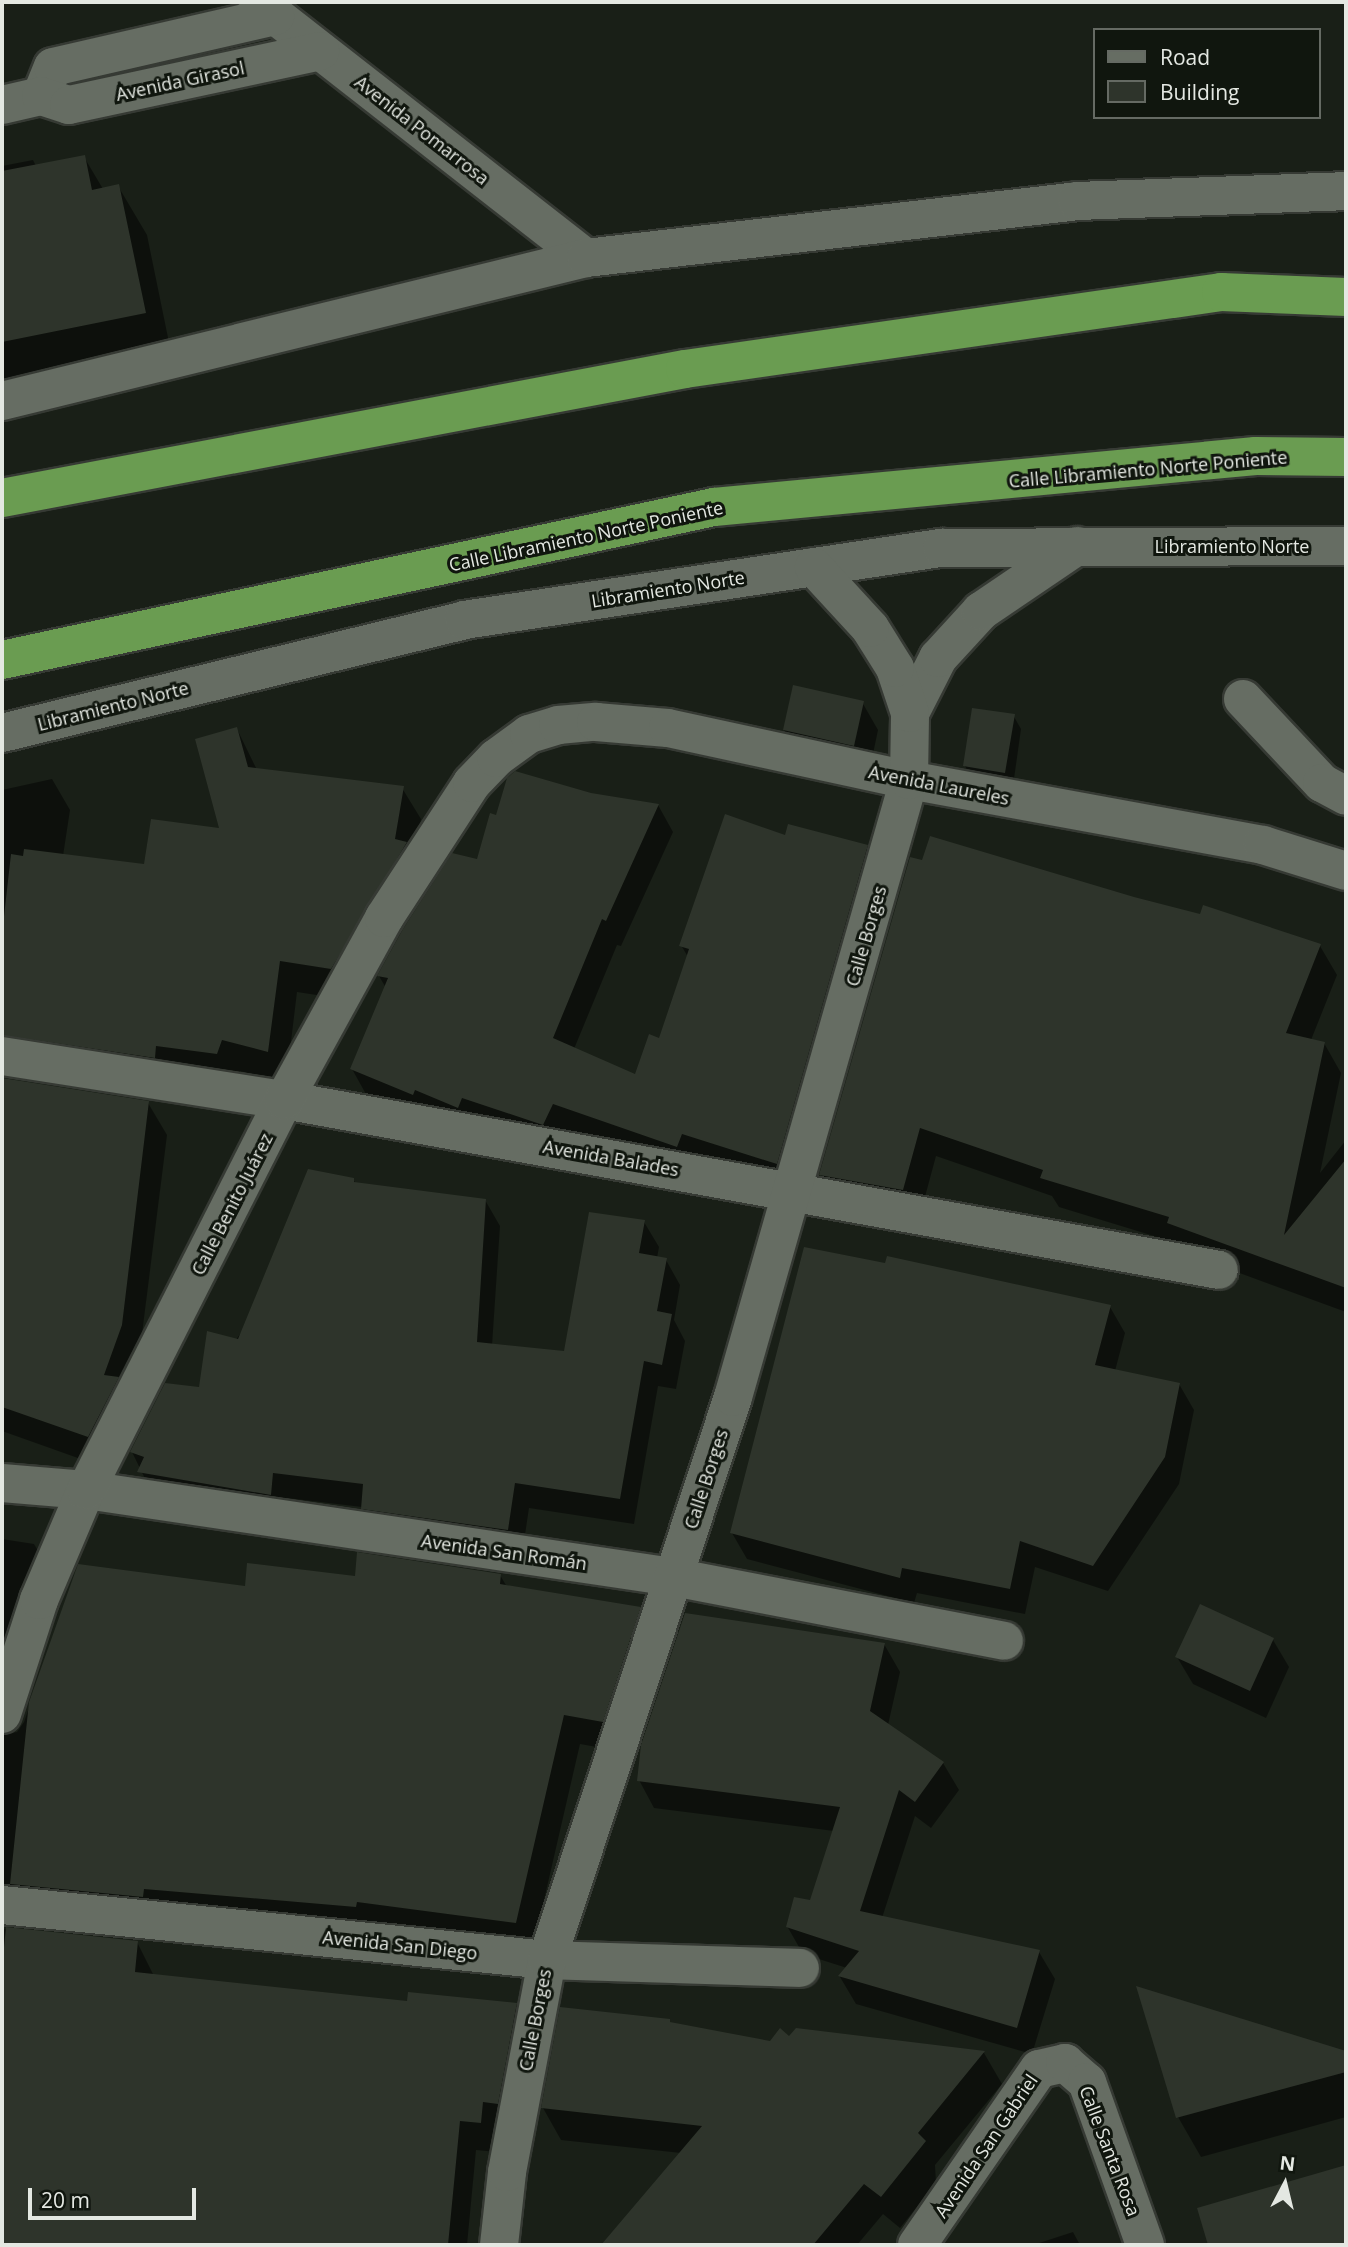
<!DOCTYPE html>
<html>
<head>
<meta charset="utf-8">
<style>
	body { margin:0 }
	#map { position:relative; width:1348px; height:2247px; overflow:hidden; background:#191f17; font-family:"Open Sans",sans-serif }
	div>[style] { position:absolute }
	.shadow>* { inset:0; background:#0007 }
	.building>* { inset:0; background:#2e342b }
	.roads { filter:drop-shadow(2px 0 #363a34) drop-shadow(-2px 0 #363a34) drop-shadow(0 2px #363a34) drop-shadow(0 -2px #363a34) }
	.minor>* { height:38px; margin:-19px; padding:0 19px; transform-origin:19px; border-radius:19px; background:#666d63 }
	.highway>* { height:38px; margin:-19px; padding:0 19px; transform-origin:19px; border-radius:19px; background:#6a9c51 }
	span { translate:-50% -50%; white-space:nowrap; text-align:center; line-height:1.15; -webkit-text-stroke:6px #10160e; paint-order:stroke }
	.street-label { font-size:18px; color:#e4e8e2 }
	.frame { position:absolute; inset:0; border:4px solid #e4e8e2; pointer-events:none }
	.legend { position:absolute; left:1093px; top:28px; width:228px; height:91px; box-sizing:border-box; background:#10160e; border:2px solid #656a63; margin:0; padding:9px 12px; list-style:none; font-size:21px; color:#e4e8e2 }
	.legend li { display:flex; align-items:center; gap:14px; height:35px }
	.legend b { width:35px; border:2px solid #656a63 }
	.north { position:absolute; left:1250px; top:2149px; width:70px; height:70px; -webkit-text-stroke:5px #10160e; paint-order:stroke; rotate:7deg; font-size:19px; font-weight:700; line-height:28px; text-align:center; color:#e4e8e2 }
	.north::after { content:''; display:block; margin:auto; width:24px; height:32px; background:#e4e8e2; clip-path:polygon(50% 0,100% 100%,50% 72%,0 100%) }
	.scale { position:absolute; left:28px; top:2188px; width:168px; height:32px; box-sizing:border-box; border:4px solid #e4e8e2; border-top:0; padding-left:9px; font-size:21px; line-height:24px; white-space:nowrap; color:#e4e8e2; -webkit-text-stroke:5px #10160e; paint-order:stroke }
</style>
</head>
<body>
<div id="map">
	<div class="shadow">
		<i style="clip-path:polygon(84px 157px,103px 189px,118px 186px,147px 235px,173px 362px,2px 397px,2px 166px,33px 160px,36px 166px)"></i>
		<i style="clip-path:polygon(862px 702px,878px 730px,869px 773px,800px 758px,784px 730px)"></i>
		<i style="clip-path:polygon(1346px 713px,1346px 772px,1344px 769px)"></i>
		<i style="clip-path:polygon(1013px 715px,1021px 729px,1013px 786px,973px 780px,965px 766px)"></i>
		<i style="clip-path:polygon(237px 729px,257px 770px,402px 788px,421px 819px,414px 858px,349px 1000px,297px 992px,286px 1083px,240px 1071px,235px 1085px,2px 1078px,2px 790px,52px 779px,70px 810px,63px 856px,146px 866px,221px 830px)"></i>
		<i style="clip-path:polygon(590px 794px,658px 805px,673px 832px,621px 946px,617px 945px,574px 1049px,636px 1076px,660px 1040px,688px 957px,681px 945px,787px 837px,866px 847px,882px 873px,792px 1190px,692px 1173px,568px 1130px,559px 1151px,367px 1096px,352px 1069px,386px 988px,379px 976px,478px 861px,497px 817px)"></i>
		<i style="clip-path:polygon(1134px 899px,1320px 946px,1337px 975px,1311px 1040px,1324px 1043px,1341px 1073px,1320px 1173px,1346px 1140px,1346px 1312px,1185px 1253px,1180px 1244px,1059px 1207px,1052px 1196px,936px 1156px,919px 1219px,838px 1204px,821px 1175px)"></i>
		<i style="clip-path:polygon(2px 1080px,148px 1103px,167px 1135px,139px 1358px,106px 1468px,2px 1431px)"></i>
		<i style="clip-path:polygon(353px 1179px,356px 1184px,485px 1200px,500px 1226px,492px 1346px,565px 1352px,644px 1222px,659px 1247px,657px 1258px,666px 1260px,680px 1285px,674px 1320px,685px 1341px,676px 1389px,658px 1386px,634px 1524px,529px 1508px,522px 1555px,377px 1534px,362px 1507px,287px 1498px,284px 1520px,154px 1497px,132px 1452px,200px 1389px)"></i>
		<i style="clip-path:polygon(1110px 1307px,1125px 1333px,1115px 1371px,1179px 1384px,1194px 1410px,1179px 1484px,1108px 1591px,1035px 1567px,1025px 1614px,917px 1593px,914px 1603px,747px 1559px,732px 1533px)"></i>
		<i style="clip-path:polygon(2px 1539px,34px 1544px,51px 1573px,2px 1723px)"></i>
		<i style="clip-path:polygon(79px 1566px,246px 1588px,356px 1578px,500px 1575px,507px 1587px,639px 1609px,656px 1638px,619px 1751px,580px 1744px,532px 1952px,2px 1906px,2px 1735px,17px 1732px,24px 1722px)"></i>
		<i style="clip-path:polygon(1273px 1640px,1289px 1667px,1266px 1718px,1193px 1684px,1177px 1657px)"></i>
		<i style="clip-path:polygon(884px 1644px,900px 1672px,888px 1725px,943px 1763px,959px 1790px,931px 1828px,915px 1816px,882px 1918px,1039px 1952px,1055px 1979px,1032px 2054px,856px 2004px,840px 1977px,847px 1968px,803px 1954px,787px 1926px,811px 1902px,834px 1831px,654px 1808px,639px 1780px)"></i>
		<i style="clip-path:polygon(2px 1929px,137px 1942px,154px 1976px,409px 2003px,516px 2005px,532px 2034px,497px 2152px,476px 2150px,467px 2245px,2px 2245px)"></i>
		<i style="clip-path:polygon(1138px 1989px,1346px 2053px,1346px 2117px,1201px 2157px,1178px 2117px)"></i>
		<i style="clip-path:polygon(669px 2020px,672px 2025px,770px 2042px,790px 2039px,797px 2030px,984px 2053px,1002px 2084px,935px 2165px,936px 2183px,900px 2228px,883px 2214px,857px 2245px,603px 2245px,681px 2153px,561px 2140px,543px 2108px)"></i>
		<i style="clip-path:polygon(1346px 2166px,1346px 2245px,1210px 2245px,1199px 2209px)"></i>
		<i style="clip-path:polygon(1073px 2232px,1080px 2245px,1033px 2245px)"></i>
	</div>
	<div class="building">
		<i style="clip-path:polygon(85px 155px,92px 190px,119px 184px,146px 313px,2px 342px,2px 171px)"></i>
		<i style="clip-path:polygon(793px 685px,864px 701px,854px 746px,783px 730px)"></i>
		<i style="clip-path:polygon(972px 708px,1015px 714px,1005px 773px,963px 766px)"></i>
		<i style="clip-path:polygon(237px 727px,248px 767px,404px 786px,395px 839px,407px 842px,331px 969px,280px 961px,268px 1052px,222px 1040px,217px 1054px,156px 1046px,155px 1058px,2px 1035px,2px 934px,11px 854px,23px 856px,24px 849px,144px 864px,151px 819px,219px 828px,195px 739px)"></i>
		<i style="clip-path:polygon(515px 771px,591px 793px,659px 804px,606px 921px,602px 919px,553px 1038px,635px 1074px,649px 1034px,659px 1038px,689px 949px,679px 946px,725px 814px,785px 835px,788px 824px,868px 845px,777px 1164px,682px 1134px,677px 1147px,553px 1104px,543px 1125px,462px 1098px,458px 1108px,415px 1090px,413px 1095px,350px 1069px,388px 978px,377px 976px,403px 929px,452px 853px,477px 859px,490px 813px,496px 815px,507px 778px)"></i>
		<i style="clip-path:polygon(930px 836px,1134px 897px,1200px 914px,1203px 905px,1321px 944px,1286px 1033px,1325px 1042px,1284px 1235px,1346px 1159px,1346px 1288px,1167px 1223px,1169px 1217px,1040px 1178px,1043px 1170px,920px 1128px,903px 1190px,819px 1175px,910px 857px,922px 860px)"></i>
		<i style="clip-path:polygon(2px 1078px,149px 1101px,122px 1325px,104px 1375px,119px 1377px,88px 1437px,2px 1407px)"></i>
		<i style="clip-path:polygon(308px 1169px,354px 1178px,354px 1182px,486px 1199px,477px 1342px,564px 1351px,589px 1212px,645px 1220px,639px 1253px,667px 1258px,657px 1311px,672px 1314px,662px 1365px,644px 1361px,620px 1499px,515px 1483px,508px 1530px,361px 1509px,363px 1484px,273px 1473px,271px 1495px,137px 1472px,144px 1457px,130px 1452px,165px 1383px,199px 1387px,207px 1331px,238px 1339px)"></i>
		<i style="clip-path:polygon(804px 1247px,885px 1263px,887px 1256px,1111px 1305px,1095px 1365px,1180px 1383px,1165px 1457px,1093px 1566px,1020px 1541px,1010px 1589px,902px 1568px,900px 1578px,730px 1533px)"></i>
		<i style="clip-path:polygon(357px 1552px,501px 1574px,500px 1584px,641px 1607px,603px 1722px,564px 1715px,516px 1923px,357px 1902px,356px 1907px,144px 1889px,143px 1897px,10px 1884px,29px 1702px,78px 1564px,245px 1586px,247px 1563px,355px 1576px)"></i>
		<i style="clip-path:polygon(1200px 1604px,1274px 1638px,1250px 1691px,1175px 1657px)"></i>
		<i style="clip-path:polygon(685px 1613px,885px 1643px,870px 1711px,944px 1762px,915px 1802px,899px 1790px,860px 1911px,1040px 1950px,1017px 2028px,838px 1976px,859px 1951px,786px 1927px,794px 1897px,810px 1900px,840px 1807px,637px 1781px,641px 1745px)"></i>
		<i style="clip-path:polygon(6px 1927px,138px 1941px,135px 1972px,407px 2001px,408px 1992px,517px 2003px,498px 2104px,483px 2102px,481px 2123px,460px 2121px,448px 2245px,2px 2245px,2px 1967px)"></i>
		<i style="clip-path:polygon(1136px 1986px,1346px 2051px,1346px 2072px,1176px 2118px)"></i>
		<i style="clip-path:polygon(560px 2007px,670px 2019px,670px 2022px,770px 2041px,780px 2028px,789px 2036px,796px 2028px,985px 2051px,918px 2133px,926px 2141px,881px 2197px,864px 2184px,813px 2245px,601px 2245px,702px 2126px,541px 2108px)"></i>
		<i style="clip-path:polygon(1346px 2165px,1346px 2245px,1208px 2245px,1197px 2208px)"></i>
	</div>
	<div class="roads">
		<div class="minor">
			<i style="left:258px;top:2px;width:416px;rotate:38deg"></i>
			<i style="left:41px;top:96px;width:31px;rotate:-68deg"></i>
			<i style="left:53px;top:67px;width:228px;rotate:-12.9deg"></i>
			<i style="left:2px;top:105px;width:40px;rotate:-13deg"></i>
			<i style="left:41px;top:96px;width:29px;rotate:18deg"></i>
			<i style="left:69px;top:105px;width:257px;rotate:-12.1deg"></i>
			<i style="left:2px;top:401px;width:601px;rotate:-13.76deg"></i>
			<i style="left:586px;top:258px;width:494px;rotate:-6.6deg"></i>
			<i style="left:1077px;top:201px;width:269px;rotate:-2.1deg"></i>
			<i style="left:1243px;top:699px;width:115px;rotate:46.8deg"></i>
			<i style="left:1322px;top:783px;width:27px;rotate:28deg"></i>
			<i style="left:910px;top:713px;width:62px;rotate:-63deg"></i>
			<i style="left:938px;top:658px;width:64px;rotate:-47.5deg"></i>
			<i style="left:981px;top:611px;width:116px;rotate:-34.1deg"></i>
			<i style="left:2px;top:733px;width:476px;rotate:-13.7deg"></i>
			<i style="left:464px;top:620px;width:483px;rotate:-8.6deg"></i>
			<i style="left:942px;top:548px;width:404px;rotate:-0.3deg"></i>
			<i style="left:2px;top:1056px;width:285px;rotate:8.9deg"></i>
			<i style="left:284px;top:1100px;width:950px;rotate:10.3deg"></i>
			<i style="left:2px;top:1483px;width:84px;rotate:4.8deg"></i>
			<i style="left:86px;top:1490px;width:593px;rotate:8.43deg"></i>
			<i style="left:673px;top:1577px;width:337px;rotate:10.9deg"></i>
			<i style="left:2px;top:1714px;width:120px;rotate:-72deg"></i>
			<i style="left:39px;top:1600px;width:120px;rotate:-66.9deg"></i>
			<i style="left:86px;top:1490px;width:437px;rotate:-63.1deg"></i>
			<i style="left:284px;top:1100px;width:208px;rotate:-61.2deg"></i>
			<i style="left:384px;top:918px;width:161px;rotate:-56.9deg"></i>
			<i style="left:472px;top:783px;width:35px;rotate:-46deg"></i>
			<i style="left:496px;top:758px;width:41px;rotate:-36deg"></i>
			<i style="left:529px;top:734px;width:30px;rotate:-17deg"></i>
			<i style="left:558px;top:725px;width:38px;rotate:-5deg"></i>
			<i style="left:596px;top:722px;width:72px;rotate:4.8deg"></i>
			<i style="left:668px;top:728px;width:247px;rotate:12.2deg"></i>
			<i style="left:909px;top:780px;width:360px;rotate:10.4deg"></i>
			<i style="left:1263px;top:845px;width:87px;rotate:17.4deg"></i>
			<i style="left:2px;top:1905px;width:548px;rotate:5.76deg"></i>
			<i style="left:547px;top:1960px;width:253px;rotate:1.8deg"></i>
			<i style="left:499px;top:2245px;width:73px;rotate:-83.7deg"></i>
			<i style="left:507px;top:2172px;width:216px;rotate:-79.3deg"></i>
			<i style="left:547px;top:1960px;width:593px;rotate:-71.72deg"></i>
			<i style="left:733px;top:1397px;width:642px;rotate:-74.08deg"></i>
			<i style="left:909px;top:780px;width:67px;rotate:-89.1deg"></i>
			<i style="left:910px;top:713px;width:47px;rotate:-108.4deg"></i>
			<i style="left:895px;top:668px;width:47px;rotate:-122deg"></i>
			<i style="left:870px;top:628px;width:83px;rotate:-132.6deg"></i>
			<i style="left:917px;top:2245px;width:214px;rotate:-55.3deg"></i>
			<i style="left:1039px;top:2069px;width:27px;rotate:-13deg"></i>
			<i style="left:1065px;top:2063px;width:29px;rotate:41deg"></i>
			<i style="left:1087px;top:2082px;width:173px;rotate:70.4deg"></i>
		</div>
		<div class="highway">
			<i style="left:2px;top:498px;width:695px;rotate:-10.7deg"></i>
			<i style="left:685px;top:369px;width:542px;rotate:-8.17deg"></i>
			<i style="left:1221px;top:292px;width:125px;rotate:2.3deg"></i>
			<i style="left:2px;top:660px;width:728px;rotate:-12.13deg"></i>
			<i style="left:714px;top:507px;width:544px;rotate:-5.38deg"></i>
			<i style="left:1256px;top:456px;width:90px;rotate:0.6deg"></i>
		</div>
	</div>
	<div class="street-label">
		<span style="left:180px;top:81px;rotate:-12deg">Avenida Girasol</span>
		<span style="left:422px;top:130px;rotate:38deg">Avenida Pomarrosa</span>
		<span style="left:1148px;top:469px;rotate:-5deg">Calle Libramiento Norte Poniente</span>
		<span style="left:586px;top:536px;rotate:-12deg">Calle Libramiento Norte Poniente</span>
		<span style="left:1232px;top:546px">Libramiento Norte</span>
		<span style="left:668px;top:589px;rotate:-9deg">Libramiento Norte</span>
		<span style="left:113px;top:706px;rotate:-14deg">Libramiento Norte</span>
		<span style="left:939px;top:785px;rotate:11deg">Avenida Laureles</span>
		<span style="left:866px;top:936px;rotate:-74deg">Calle Borges</span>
		<span style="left:611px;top:1158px;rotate:10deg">Avenida Balades</span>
		<span style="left:232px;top:1204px;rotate:-63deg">Calle Benito Juárez</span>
		<span style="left:706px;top:1479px;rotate:-72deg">Calle Borges</span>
		<span style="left:504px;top:1552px;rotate:8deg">Avenida San Román</span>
		<span style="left:400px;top:1945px;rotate:6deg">Avenida San Diego</span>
		<span style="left:535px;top:2020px;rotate:-79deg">Calle Borges</span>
		<span style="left:986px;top:2146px;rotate:-56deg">Avenida San Gabriel</span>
		<span style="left:1110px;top:2151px;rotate:69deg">Calle Santa Rosa</span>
	</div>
	<div class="frame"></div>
	<ul class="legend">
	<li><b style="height:9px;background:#666d63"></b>Road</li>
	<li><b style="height:19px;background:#2e342b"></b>Building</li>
	</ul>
	<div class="north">N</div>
	<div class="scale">20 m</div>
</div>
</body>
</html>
